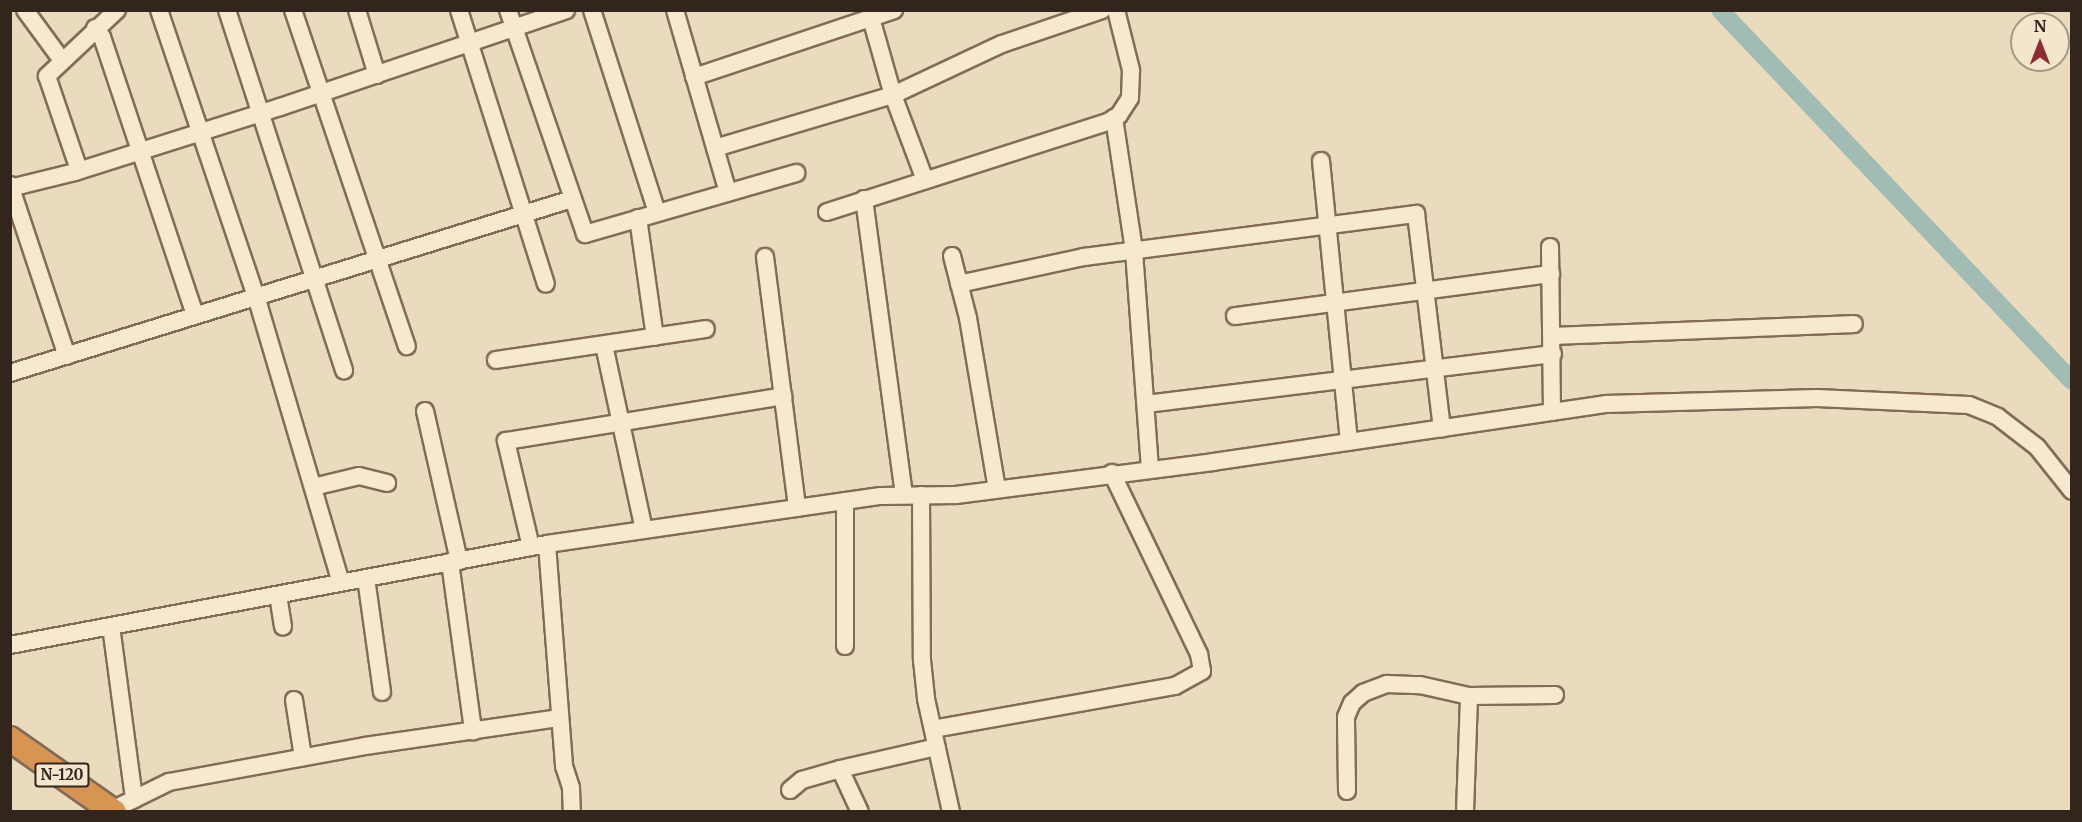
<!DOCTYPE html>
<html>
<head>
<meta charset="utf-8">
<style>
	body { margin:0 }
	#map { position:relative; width:2082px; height:822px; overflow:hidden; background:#ebdbbe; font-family:Merriweather,serif }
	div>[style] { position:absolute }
	.canal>* { height:18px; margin:-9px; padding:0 9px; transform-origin:9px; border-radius:9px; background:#a1bdb3 }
	.roads { filter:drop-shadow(2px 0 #826c58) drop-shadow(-2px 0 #826c58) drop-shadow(0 2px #826c58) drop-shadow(0 -2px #826c58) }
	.minor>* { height:16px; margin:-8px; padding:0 8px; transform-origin:8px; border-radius:8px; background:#f7e9d0 }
	.highway>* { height:24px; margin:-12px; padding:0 12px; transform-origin:12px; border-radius:12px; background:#d89451 }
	span { translate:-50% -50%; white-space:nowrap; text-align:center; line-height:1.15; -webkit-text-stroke:4.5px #f3e6cd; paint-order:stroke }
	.shield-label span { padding:2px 4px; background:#f3e6cd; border:2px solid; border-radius:4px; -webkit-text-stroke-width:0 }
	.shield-label { font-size:15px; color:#32251c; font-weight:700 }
	.frame { position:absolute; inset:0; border:12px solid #32251c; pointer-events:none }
	.north { position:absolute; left:2010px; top:12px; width:60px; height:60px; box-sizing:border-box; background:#f3e6cd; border:2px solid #a69986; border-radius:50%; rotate:0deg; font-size:16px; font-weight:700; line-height:24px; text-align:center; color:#32251c }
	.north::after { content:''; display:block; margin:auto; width:21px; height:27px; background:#8e2b32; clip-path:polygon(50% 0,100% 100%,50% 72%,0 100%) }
</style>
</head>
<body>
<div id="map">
	<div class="canal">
		<i style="left:1720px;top:10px;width:511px;rotate:46.51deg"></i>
	</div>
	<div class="roads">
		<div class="minor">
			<i style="left:25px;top:10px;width:61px;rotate:53.7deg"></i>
			<i style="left:159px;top:10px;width:302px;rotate:71.3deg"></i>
			<i style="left:256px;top:296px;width:299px;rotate:73.5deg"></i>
			<i style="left:227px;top:10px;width:379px;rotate:72deg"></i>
			<i style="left:293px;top:10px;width:355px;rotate:71.3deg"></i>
			<i style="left:357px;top:10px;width:68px;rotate:72.9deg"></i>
			<i style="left:459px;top:10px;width:287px;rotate:72.4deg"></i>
			<i style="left:508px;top:10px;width:237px;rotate:71deg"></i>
			<i style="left:585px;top:234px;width:220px;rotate:-16.1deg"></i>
			<i style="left:592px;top:10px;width:212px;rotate:72.2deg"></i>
			<i style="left:675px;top:10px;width:190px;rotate:73.8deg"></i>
			<i style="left:871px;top:18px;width:80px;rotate:74.1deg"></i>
			<i style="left:893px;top:95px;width:91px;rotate:69.4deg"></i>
			<i style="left:95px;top:28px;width:11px;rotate:52deg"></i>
			<i style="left:102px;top:37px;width:293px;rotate:71.5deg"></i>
			<i style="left:694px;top:77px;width:211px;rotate:-18.5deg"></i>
			<i style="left:1114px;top:118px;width:134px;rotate:81.4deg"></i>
			<i style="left:1134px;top:251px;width:219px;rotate:85.8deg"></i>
			<i style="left:715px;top:148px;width:186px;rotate:-16.6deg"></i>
			<i style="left:893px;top:95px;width:120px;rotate:-25.1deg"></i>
			<i style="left:1002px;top:44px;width:106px;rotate:-18.8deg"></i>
			<i style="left:1321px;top:161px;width:282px;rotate:84.3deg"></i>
			<i style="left:79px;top:170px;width:99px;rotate:-108.8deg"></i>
			<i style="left:47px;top:76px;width:96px;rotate:-43.3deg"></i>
			<i style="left:10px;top:185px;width:180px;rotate:71.6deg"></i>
			<i style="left:10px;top:188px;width:67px;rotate:-13.8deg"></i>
			<i style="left:75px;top:172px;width:215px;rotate:-17.6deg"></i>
			<i style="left:280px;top:107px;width:302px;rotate:-18.7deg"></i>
			<i style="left:864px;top:199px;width:299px;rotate:82.3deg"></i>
			<i style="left:827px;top:212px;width:295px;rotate:-17.8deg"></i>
			<i style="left:1108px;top:122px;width:13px;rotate:-32deg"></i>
			<i style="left:1119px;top:115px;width:20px;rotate:-57deg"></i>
			<i style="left:1130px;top:98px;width:28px;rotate:-88deg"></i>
			<i style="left:1131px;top:70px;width:62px;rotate:-104deg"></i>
			<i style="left:638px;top:218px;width:120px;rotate:81.9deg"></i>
			<i style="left:1550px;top:247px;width:165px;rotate:89.3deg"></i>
			<i style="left:952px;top:256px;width:64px;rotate:75.5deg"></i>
			<i style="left:968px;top:318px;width:173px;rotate:80.4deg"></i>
			<i style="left:765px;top:257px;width:253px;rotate:82.7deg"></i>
			<i style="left:959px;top:284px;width:128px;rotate:-12.2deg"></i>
			<i style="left:1084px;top:257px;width:335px;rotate:-7.4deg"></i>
			<i style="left:1416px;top:214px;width:216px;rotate:83.1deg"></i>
			<i style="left:1235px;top:316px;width:319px;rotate:-7.6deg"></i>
			<i style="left:1554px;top:336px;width:300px;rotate:-2.3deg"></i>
			<i style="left:604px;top:345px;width:189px;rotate:77.8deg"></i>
			<i style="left:496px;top:360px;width:212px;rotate:-8.4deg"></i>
			<i style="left:10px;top:373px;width:588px;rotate:-17.2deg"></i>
			<i style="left:1146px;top:404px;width:410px;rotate:-7deg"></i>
			<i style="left:425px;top:411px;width:154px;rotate:77.2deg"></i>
			<i style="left:313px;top:487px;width:47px;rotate:-13.4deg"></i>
			<i style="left:359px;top:476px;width:29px;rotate:14deg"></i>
			<i style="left:921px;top:495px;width:165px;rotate:89.7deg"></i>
			<i style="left:922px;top:660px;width:39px;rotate:84deg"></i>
			<i style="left:926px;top:699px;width:116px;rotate:77.5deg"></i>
			<i style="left:547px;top:544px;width:223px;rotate:85.6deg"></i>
			<i style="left:564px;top:766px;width:23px;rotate:72deg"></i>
			<i style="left:571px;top:788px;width:24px;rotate:88deg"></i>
			<i style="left:531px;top:547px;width:109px;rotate:-103.3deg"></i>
			<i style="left:506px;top:441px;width:281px;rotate:-9.2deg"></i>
			<i style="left:450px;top:562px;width:171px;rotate:82.2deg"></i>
			<i style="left:366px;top:578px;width:115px;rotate:82deg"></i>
			<i style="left:278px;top:595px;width:32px;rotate:81deg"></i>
			<i style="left:111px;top:626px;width:175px;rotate:82.4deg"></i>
			<i style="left:10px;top:645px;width:546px;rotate:-10.65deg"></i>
			<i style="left:547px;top:544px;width:337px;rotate:-8.2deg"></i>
			<i style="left:881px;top:496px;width:75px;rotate:-0.8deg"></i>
			<i style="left:956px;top:495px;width:259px;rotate:-7.3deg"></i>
			<i style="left:1213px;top:462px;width:397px;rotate:-8.4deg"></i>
			<i style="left:1606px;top:404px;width:211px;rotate:-1.6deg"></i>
			<i style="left:1817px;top:398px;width:152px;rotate:2.6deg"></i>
			<i style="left:1969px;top:405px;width:31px;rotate:22deg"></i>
			<i style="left:1998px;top:417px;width:49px;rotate:37.6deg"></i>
			<i style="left:2037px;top:447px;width:56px;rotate:51.5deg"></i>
			<i style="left:845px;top:646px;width:145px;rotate:-90deg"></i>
			<i style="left:294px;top:700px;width:58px;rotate:81deg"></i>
			<i style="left:933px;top:729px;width:246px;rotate:-10.1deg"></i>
			<i style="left:1175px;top:686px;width:31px;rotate:-29deg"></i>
			<i style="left:1202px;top:671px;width:17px;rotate:-100deg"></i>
			<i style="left:1199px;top:654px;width:201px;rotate:-115.7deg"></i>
			<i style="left:840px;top:769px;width:47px;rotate:65.1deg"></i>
			<i style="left:790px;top:790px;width:16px;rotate:-40deg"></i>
			<i style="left:802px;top:780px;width:40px;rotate:-16deg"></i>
			<i style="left:840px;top:769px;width:99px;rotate:-12.8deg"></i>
			<i style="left:1347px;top:791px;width:74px;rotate:-90.8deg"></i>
			<i style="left:1346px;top:717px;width:15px;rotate:-67deg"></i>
			<i style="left:1352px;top:703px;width:15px;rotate:-42deg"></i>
			<i style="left:1363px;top:693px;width:26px;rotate:-21deg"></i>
			<i style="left:1387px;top:684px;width:33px;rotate:2deg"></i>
			<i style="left:1420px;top:685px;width:50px;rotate:12.7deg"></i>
			<i style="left:1469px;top:696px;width:86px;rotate:-0.7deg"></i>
			<i style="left:112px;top:810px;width:64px;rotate:-26.2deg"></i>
			<i style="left:169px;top:782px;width:199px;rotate:-10.4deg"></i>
			<i style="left:365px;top:746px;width:197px;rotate:-8.2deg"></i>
			<i style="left:1465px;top:812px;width:116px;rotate:-88deg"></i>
		</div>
		<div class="highway">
			<i style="left:10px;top:739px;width:127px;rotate:35.1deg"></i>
		</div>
	</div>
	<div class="shield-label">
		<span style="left:62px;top:775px">N-120</span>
	</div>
	<div class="frame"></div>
	<div class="north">N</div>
</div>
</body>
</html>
